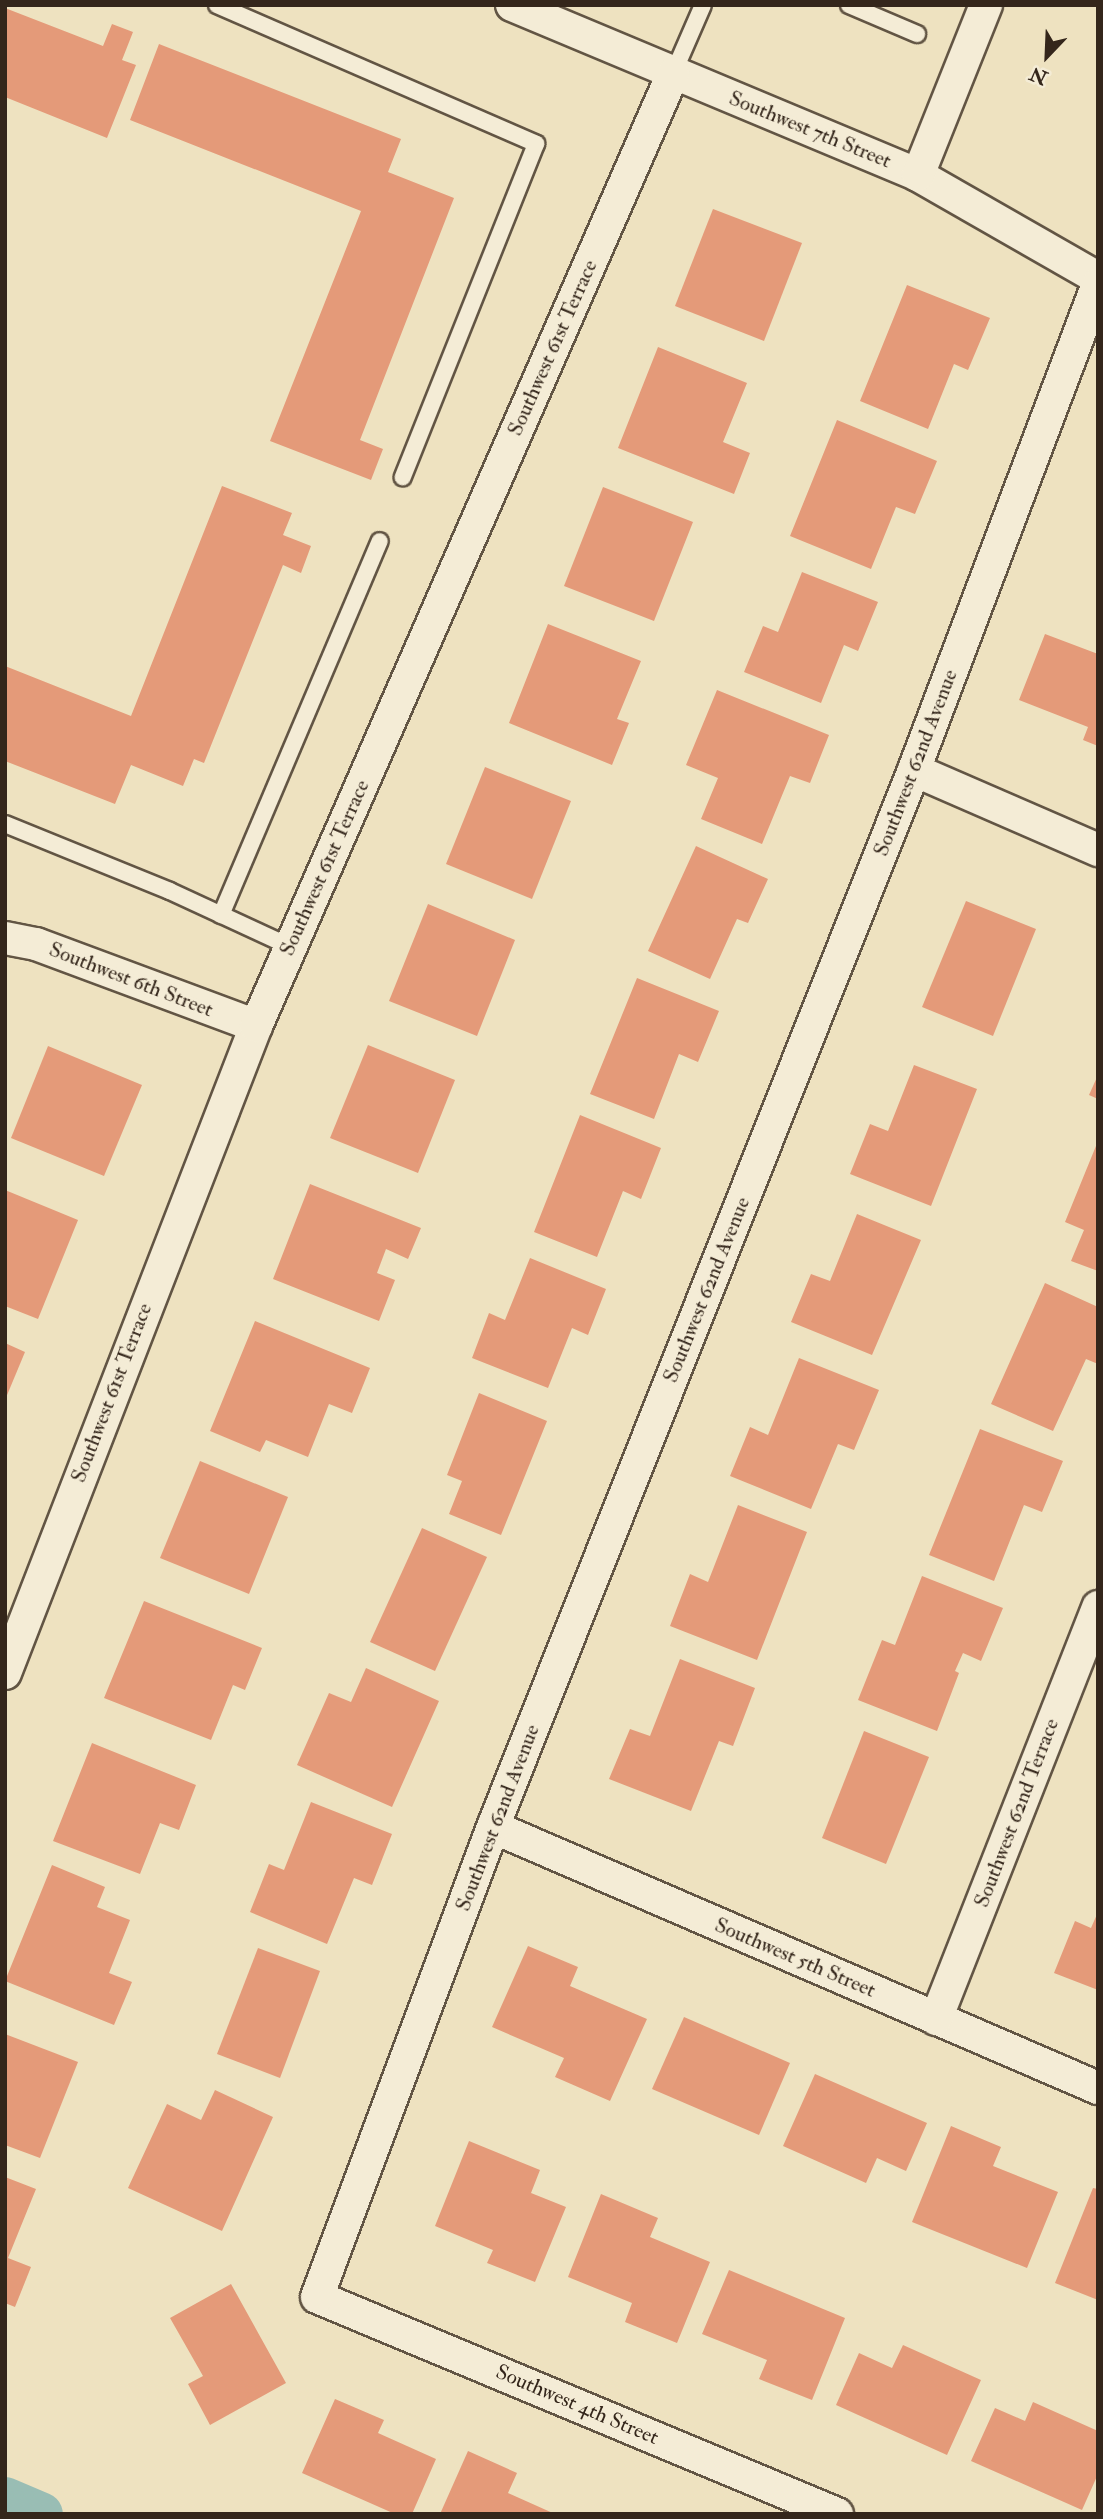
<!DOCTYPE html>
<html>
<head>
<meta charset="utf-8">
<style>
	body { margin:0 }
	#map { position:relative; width:1103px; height:2519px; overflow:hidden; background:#eee2c0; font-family:"IM FELL Double Pica",serif }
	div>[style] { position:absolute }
	.canal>* { height:44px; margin:-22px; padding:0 22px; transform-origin:22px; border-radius:22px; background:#99bdb4 }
	.building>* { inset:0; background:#e49a79 }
	.roads { filter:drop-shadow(2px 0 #625544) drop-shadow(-2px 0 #625544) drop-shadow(0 2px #625544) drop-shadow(0 -2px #625544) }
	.service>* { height:16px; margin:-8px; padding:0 8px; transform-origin:8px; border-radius:8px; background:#f4ecd6 }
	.minor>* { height:32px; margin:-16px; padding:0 16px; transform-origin:16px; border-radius:16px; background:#f4ecd6 }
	span { translate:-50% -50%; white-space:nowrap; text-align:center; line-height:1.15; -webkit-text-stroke:5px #f4ecd6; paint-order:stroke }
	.street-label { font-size:21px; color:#34261b }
	.frame { position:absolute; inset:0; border:7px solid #34261b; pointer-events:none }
	.north { position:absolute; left:1012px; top:21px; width:70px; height:70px; -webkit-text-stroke:5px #f4ecd6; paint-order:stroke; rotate:203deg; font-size:19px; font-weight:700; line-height:28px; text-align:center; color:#34261b }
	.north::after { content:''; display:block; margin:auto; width:24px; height:32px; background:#34261b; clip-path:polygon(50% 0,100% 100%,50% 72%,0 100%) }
</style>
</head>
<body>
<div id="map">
	<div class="canal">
		<i style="left:5px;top:2499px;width:39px;rotate:23deg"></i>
	</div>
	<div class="building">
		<i style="clip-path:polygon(5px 8px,103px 46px,112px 24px,133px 32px,122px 60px,136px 65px,107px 138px,5px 97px)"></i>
		<i style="clip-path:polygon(159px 44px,401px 139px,388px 172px,454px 198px,360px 440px,383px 449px,371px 480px,270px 441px,361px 211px,130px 120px)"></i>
		<i style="clip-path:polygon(713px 209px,802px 243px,764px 341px,675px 306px)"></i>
		<i style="clip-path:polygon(907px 285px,990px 318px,968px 370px,954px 364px,928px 429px,860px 401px)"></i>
		<i style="clip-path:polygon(658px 347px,747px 383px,723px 442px,750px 453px,734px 494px,618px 448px)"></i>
		<i style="clip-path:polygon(837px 420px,937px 461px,915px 514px,896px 507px,871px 569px,790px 536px)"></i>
		<i style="clip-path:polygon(222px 486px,292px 513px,283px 535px,311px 546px,301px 573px,283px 565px,204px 763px,194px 759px,183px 786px,131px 765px,115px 804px,5px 761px,5px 666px,131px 716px)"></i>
		<i style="clip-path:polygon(603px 487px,693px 522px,654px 621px,564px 586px)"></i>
		<i style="clip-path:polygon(802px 572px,878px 602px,858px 651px,844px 645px,821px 703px,744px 672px,763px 626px,778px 632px)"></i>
		<i style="clip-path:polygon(548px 624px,641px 661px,617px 719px,629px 723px,612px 765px,509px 723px)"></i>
		<i style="clip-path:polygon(1045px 634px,1098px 654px,1098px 746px,1083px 740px,1088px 727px,1019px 700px)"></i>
		<i style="clip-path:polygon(717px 690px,829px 735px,810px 783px,790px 776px,762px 844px,701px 819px,718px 778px,686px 765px)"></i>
		<i style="clip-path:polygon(485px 767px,571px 801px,532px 899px,446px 864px)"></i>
		<i style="clip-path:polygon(696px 846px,768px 879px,748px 923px,737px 919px,710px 979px,648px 951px)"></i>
		<i style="clip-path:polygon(966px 901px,1036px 929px,993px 1036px,922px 1007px)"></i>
		<i style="clip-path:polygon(428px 904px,515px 940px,477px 1036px,389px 1001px)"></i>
		<i style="clip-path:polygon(637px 978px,719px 1011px,698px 1062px,679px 1054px,654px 1119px,590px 1094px)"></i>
		<i style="clip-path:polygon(368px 1045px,455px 1080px,418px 1173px,330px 1138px)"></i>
		<i style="clip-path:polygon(48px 1046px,142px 1085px,104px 1176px,11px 1138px)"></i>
		<i style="clip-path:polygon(914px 1065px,977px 1089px,931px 1206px,850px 1174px,870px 1124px,888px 1131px)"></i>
		<i style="clip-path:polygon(1098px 1075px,1098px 1099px,1089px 1095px)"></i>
		<i style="clip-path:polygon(580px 1115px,661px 1148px,641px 1199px,623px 1191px,597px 1257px,534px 1232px)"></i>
		<i style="clip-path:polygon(1098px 1141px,1098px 1271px,1071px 1261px,1084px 1230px,1065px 1222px)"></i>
		<i style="clip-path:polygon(310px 1184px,421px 1228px,408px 1259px,386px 1249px,377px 1273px,395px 1280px,379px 1321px,273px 1279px)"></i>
		<i style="clip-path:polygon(5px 1190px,78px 1220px,38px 1319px,5px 1306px)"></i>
		<i style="clip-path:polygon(857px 1214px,921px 1240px,872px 1355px,791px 1322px,811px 1274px,830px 1281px)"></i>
		<i style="clip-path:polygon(530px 1258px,606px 1289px,588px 1335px,572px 1328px,548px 1388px,472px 1358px,489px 1313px,505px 1320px)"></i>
		<i style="clip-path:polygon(1045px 1283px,1098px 1307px,1098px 1364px,1086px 1359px,1053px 1431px,991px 1404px)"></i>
		<i style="clip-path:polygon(255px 1321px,370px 1368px,352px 1413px,329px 1404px,308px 1457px,266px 1440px,260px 1452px,210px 1431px)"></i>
		<i style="clip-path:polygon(5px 1343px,25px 1352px,5px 1400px)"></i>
		<i style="clip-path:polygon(799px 1358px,879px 1390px,854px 1450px,838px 1444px,811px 1509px,730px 1476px,750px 1427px,768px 1435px)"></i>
		<i style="clip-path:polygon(479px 1393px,547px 1421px,501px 1535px,449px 1514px,462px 1481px,447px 1475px)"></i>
		<i style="clip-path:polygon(980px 1429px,1063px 1461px,1042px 1512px,1024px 1505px,994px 1581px,929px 1555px)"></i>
		<i style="clip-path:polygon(200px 1461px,288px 1497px,249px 1594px,160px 1558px)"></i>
		<i style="clip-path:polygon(738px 1505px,807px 1532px,757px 1660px,670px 1626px,690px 1574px,708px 1582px)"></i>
		<i style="clip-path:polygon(422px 1528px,487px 1557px,435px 1671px,370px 1642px)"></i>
		<i style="clip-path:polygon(922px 1576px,1003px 1608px,981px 1661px,963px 1653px,955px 1671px,959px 1673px,937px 1731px,858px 1700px,882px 1640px,895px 1645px)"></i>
		<i style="clip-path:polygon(144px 1601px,262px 1648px,245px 1690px,233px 1685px,211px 1740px,104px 1698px)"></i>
		<i style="clip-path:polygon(680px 1659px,755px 1688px,733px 1746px,719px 1741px,691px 1811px,609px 1779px,630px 1729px,650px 1736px)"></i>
		<i style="clip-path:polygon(366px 1668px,439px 1701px,392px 1807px,297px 1765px,329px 1693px,351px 1702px)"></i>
		<i style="clip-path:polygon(864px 1731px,929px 1757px,886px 1864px,822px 1838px)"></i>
		<i style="clip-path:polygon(92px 1743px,196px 1785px,179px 1830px,160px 1823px,140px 1874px,53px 1841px)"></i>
		<i style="clip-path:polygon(311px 1802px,392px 1834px,372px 1885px,354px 1878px,327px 1944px,250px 1912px,269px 1864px,284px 1870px)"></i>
		<i style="clip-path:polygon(52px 1865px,105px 1887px,97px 1907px,130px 1920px,109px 1973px,132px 1982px,114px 2025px,5px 1981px)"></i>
		<i style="clip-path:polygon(1098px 1912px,1098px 1990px,1054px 1973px,1075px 1921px,1091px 1928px)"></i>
		<i style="clip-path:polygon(528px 1946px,578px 1967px,570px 1986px,647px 2019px,610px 2101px,555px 2077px,564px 2058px,492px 2027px)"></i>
		<i style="clip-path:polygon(258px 1948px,320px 1971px,280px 2078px,217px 2054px)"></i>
		<i style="clip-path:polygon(684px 2017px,790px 2063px,759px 2135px,652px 2089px)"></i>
		<i style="clip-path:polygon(5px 2034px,78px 2062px,40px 2158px,5px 2145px)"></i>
		<i style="clip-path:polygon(815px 2074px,927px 2123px,906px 2171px,877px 2158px,866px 2183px,783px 2146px)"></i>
		<i style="clip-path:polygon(215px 2090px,273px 2117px,222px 2231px,128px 2188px,167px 2104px,201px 2120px)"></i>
		<i style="clip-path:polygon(951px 2126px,1001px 2147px,993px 2166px,1058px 2192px,1027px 2268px,912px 2222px)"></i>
		<i style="clip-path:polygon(469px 2141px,540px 2170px,531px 2193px,566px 2207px,535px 2282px,487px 2263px,493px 2250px,435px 2226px)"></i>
		<i style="clip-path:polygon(5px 2177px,36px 2189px,8px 2258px,31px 2267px,15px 2307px,5px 2303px)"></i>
		<i style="clip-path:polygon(1093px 2188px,1098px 2189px,1098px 2300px,1055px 2283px)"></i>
		<i style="clip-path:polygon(601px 2194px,658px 2218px,650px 2237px,710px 2262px,677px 2343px,625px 2322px,632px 2303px,568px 2277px)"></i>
		<i style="clip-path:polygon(729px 2270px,845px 2318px,812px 2400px,759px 2379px,767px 2360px,702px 2334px)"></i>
		<i style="clip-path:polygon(231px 2284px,286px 2383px,210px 2425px,188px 2384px,203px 2376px,170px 2318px)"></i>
		<i style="clip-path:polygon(903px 2345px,981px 2380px,947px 2455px,836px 2405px,859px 2353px,892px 2368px)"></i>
		<i style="clip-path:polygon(335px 2399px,384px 2420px,378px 2433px,436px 2459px,412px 2514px,395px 2514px,302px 2473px)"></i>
		<i style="clip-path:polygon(1033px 2402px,1098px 2431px,1098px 2474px,1082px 2510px,971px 2461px,995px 2408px,1025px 2421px)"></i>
		<i style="clip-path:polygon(468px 2451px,517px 2473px,508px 2493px,555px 2514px,440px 2514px)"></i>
	</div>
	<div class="roads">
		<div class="service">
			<i style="left:217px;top:5px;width:348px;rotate:23.5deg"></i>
			<i style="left:536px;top:144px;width:359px;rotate:111.8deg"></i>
			<i style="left:849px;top:5px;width:74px;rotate:23.1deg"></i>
			<i style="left:673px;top:74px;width:75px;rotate:-66.5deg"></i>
			<i style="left:5px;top:824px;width:178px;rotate:22.1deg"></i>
			<i style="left:170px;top:891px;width:133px;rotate:24.8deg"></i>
			<i style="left:221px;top:915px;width:406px;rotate:-67deg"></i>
		</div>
		<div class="minor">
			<i style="left:512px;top:5px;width:440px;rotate:22.7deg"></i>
			<i style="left:918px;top:175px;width:207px;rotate:29.8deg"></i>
			<i style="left:918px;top:175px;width:183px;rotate:-68.2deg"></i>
			<i style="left:914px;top:770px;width:201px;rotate:23.5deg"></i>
			<i style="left:5px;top:938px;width:32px;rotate:11deg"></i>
			<i style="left:36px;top:944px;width:235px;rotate:20.4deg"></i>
			<i style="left:5px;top:1673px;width:694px;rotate:-68.8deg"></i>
			<i style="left:256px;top:1026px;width:1039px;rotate:-66.35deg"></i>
			<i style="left:493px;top:1827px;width:659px;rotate:23.34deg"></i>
			<i style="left:936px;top:2019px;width:443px;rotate:-68.5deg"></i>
			<i style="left:837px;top:2514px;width:563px;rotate:-157.35deg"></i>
			<i style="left:317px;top:2297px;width:502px;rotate:-69.47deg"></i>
			<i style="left:493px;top:1827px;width:1138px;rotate:-68.28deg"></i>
			<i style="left:914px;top:770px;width:520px;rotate:-69.26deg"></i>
		</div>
	</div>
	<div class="street-label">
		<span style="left:810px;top:130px;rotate:22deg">Southwest 7th Street</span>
		<span style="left:553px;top:348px;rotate:-66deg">Southwest 61st Terrace</span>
		<span style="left:916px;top:763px;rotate:-69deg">Southwest 62nd Avenue</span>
		<span style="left:325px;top:868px;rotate:-66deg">Southwest 61st Terrace</span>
		<span style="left:131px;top:980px;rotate:21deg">Southwest 6th Street</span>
		<span style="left:707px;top:1290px;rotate:-68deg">Southwest 62nd Avenue</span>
		<span style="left:112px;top:1393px;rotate:-69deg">Southwest 61st Terrace</span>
		<span style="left:1017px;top:1813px;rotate:-69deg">Southwest 62nd Terrace</span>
		<span style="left:498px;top:1818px;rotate:-69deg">Southwest 62nd Avenue</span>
		<span style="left:795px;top:1958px;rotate:23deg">Southwest 5th Street</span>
		<span style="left:577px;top:2405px;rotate:23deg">Southwest 4th Street</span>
	</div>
	<div class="frame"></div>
	<div class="north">N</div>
</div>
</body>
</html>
